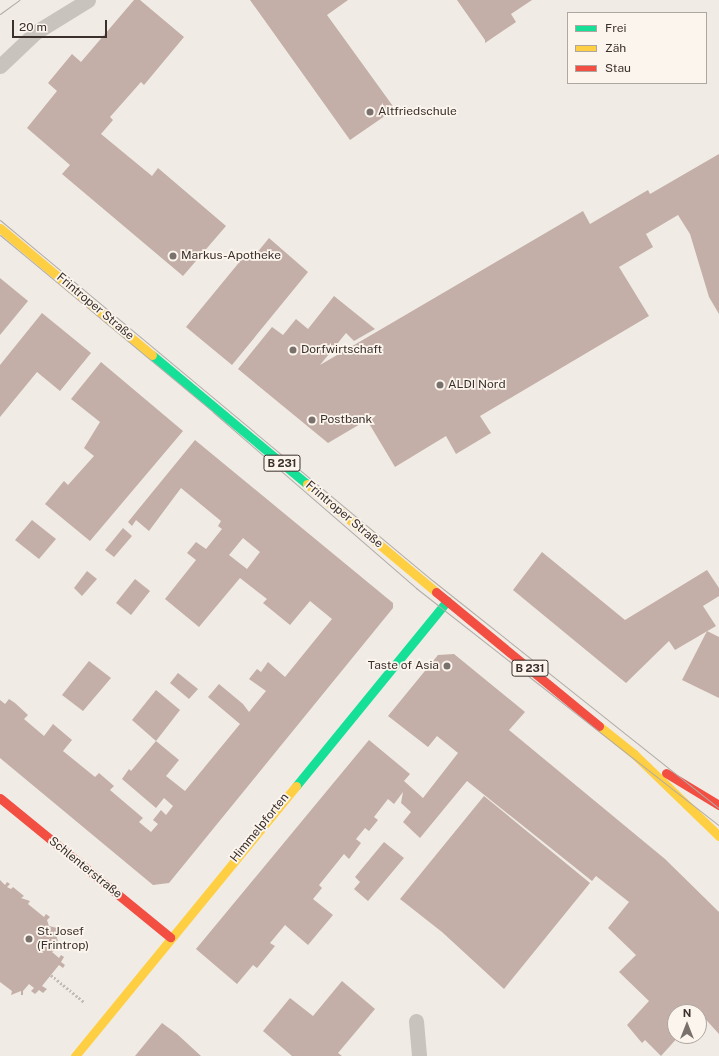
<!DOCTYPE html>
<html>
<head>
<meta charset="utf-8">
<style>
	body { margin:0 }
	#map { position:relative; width:719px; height:1056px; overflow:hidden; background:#f0ebe5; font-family:"Public Sans",sans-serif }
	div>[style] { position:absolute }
	.building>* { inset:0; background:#c3afa7 }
	.path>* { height:2.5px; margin-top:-1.25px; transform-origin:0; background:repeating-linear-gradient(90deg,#c2bbb6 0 2px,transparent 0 4px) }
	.lane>* { height:15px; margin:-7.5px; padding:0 7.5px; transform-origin:7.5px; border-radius:7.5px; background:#c9c3be }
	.fast>* { height:9px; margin:-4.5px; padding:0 4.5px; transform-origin:4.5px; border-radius:4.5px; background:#16e098 }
	.slow>* { height:9px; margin:-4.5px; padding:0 4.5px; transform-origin:4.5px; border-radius:4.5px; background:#ffcf43 }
	.jam>* { height:9px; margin:-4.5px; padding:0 4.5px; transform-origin:4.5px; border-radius:4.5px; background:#f24e42 }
	.tram>* { height:1px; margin:-0.5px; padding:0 0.5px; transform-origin:0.5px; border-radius:0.5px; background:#b1aca8 }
	.dots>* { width:11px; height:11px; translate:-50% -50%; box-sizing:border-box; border:2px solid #fbf5ee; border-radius:50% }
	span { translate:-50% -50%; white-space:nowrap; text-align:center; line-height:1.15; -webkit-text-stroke:3.5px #fbf5ee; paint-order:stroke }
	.shield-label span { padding:1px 3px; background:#fbf5ee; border:1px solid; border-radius:3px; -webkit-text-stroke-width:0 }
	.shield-label { font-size:11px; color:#3b302b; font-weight:700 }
	.poi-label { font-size:12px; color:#3b302b }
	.left { translate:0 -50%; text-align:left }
	.right { translate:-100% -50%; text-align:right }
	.street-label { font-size:12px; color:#3b302b }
	.legend { position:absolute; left:567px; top:12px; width:140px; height:72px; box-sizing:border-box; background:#fbf5ee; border:1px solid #aea6a0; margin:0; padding:5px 7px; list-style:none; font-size:12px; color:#3b302b }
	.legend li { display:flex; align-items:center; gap:8px; height:20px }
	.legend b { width:20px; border:1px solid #aea6a0 }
	.north { position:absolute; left:667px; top:1004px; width:40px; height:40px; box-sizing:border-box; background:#fbf5ee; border:1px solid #aea6a0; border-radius:50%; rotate:0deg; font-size:11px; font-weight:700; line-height:16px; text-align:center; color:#3b302b }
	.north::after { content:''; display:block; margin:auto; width:14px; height:18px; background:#7a716c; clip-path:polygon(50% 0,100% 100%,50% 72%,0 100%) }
	.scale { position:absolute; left:12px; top:20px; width:95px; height:18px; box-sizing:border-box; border:2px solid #3b302b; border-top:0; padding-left:5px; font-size:12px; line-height:14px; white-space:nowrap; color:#3b302b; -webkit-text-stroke:3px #fbf5ee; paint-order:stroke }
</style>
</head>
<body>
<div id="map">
	<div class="building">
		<i style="clip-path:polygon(134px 0,140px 0,184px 37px,144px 85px,141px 82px,110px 117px,113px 120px,101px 134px,152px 176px,158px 168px,226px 226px,183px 276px,62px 174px,70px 165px,27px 128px,57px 91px,48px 83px,72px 54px,81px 62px)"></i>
		<i style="clip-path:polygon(250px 0,348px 0,327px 15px,395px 109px,350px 140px)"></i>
		<i style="clip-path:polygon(457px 0,532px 0,511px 14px,516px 22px,485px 43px,485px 40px)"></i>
		<i style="clip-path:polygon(719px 154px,719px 314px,709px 297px,690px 234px,678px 215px,646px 234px,653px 247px,619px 267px,649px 316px,480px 416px,491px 433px,456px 454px,446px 436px,395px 467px,367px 420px,328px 443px,238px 369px,272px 327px,283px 335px,296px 319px,308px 329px,334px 296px,375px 329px,354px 341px,346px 333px,320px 365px,583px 211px,590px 224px,648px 190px,650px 194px)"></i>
		<i style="clip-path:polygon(269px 238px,308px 272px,232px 365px,186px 327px,246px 254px,252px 259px)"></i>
		<i style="clip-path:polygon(0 278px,28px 301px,0 335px)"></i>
		<i style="clip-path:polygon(42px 313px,91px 353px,60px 391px,37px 372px,0 417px,0 365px)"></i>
		<i style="clip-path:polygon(101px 362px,183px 431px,90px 541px,45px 504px,64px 481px,68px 485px,94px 456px,84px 448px,100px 422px,71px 399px)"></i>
		<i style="clip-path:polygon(evenodd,195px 440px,393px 603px,393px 608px,169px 883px,153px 885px,0 758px,0 700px,5px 704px,9px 699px,15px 703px,28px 715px,24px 719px,44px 736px,53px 724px,72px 740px,63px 751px,95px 777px,99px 773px,114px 786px,110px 790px,143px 818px,139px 822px,151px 832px,158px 824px,153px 820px,161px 810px,166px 815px,173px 806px,164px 798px,156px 808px,122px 779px,129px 769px,131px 771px,156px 741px,179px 760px,166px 776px,185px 791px,240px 724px,208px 697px,219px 684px,243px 704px,249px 712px,266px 691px,249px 679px,257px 669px,261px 672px,268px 662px,285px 677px,332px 619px,310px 601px,290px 625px,263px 603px,267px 599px,240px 578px,199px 627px,165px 599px,196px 560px,187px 553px,196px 542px,206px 549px,222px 529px,218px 526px,221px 521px,181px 488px,149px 531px,136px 520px,132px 526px,128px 522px,195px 440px,243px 538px,260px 552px,247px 569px,229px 555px,243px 538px)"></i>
		<i style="clip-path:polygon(32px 520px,56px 539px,39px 559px,15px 540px)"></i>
		<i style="clip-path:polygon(123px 528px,132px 536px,114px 557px,105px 550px)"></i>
		<i style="clip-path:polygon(542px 552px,625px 620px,707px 570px,719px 588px,719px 596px,703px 606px,716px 626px,675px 650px,669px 641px,626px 683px,513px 590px)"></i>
		<i style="clip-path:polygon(87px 571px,97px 579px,82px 596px,74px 588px)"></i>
		<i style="clip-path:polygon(135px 579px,150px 591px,131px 615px,116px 603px)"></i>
		<i style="clip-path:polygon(707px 631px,719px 637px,719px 698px,682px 680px)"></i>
		<i style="clip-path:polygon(454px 654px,525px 712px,509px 730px,665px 859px,719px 912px,719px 1034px,699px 1012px,675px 1012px,675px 1036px,679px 1036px,661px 1056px,645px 1040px,642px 1043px,627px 1025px,649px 1001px,619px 972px,636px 955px,608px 928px,629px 902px,596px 876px,592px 881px,467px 781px,420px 838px,403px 822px,411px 812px,401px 803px,403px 792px,394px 804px,388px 799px,374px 817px,378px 820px,369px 831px,365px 828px,356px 839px,361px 843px,349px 859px,344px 854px,319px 885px,322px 888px,313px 899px,333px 915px,308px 945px,285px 925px,270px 943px,275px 946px,257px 968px,253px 965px,237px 984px,196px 949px,369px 740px,410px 774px,404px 781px,423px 798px,458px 753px,437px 736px,428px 747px,388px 716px,438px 655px)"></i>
		<i style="clip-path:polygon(89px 661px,111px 678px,83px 711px,62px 695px)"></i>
		<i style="clip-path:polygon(178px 673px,198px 689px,189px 699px,170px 683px)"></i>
		<i style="clip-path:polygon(156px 690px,180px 710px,156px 741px,132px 720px)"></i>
		<i style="clip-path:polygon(484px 796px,590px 883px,504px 989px,442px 932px,400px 899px)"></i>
		<i style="clip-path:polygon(384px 842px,404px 858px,368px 901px,354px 889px,360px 882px,355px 877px)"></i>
		<i style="clip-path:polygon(0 880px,5px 885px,7px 882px,10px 884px,7px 887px,11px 889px,13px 887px,24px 896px,21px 898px,30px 901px,28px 904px,44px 917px,46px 914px,50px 917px,47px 920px,49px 926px,57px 928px,58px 931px,55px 932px,58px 941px,52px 945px,55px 950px,52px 952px,59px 958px,61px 955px,64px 957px,61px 962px,65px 965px,63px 968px,59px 965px,42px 986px,47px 989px,43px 993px,39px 990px,35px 994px,31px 991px,34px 988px,29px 984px,23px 991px,23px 995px,21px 995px,21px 991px,11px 995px,12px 991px,0 982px)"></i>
		<i style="clip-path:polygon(342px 981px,375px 1009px,338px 1053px,342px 1056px,292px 1056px,263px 1031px,290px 998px,313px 1016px)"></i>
		<i style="clip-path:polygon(162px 1023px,177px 1034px,201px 1056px,135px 1056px)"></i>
	</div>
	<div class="path">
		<i style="left:51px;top:975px;width:43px;rotate:39.3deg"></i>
	</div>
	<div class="lane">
		<i style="left:0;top:66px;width:50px;rotate:-43.4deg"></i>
		<i style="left:36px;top:32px;width:61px;rotate:-31.6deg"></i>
		<i style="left:416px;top:1021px;width:35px;rotate:85deg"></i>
	</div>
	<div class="fast">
		<i style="left:152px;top:355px;width:202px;rotate:39.8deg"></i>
		<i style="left:296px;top:786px;width:239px;rotate:-50.8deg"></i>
	</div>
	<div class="slow">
		<i style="left:0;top:228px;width:198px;rotate:39.9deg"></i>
		<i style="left:307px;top:484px;width:168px;rotate:39.9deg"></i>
		<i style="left:599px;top:726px;width:45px;rotate:38.7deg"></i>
		<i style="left:634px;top:754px;width:118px;rotate:44deg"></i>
		<i style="left:75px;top:1056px;width:349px;rotate:-50.7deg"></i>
	</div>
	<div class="jam">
		<i style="left:436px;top:592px;width:211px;rotate:39.4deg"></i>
		<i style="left:666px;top:773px;width:62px;rotate:31.1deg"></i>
		<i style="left:0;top:798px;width:220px;rotate:39.3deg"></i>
	</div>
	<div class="tram">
		<i style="left:0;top:14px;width:24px;rotate:-36deg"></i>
		<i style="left:0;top:220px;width:562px;rotate:39.81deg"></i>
		<i style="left:432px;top:580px;width:367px;rotate:38.5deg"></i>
		<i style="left:0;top:235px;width:277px;rotate:39.7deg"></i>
		<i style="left:213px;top:412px;width:269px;rotate:40.9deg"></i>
		<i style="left:416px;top:588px;width:385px;rotate:38.1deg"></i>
	</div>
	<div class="dots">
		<i style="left:370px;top:112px;background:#7a716c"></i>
		<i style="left:173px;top:256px;background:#7a716c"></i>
		<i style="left:293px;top:350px;background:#7a716c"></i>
		<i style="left:440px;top:385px;background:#7a716c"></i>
		<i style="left:312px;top:420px;background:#7a716c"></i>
		<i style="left:447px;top:666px;background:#7a716c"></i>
		<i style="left:29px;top:939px;background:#7a716c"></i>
	</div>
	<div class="shield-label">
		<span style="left:282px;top:463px">B 231</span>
		<span style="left:530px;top:668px">B 231</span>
	</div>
	<div class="poi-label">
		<span class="left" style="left:378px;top:112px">Altfriedschule</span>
		<span class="left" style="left:181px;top:256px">Markus-Apotheke</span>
		<span class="left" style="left:301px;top:350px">Dorfwirtschaft</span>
		<span class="left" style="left:448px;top:385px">ALDI Nord</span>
		<span class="left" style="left:320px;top:420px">Postbank</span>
		<span class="right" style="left:439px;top:666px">Taste of Asia</span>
		<span class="left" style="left:37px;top:939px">St. Josef<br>(Frintrop)</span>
	</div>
	<div class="street-label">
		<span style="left:95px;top:307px;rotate:40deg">Frintroper Straße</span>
		<span style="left:344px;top:515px;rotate:40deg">Frintroper Straße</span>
		<span style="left:260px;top:828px;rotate:-51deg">Himmelpforten</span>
		<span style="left:85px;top:868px;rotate:39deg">Schlenterstraße</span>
	</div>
	<ul class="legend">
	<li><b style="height:5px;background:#16e098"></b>Frei</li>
	<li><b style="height:5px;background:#ffcf43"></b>Zäh</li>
	<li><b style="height:5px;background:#f24e42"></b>Stau</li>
	</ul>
	<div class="north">N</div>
	<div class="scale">20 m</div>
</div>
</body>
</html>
